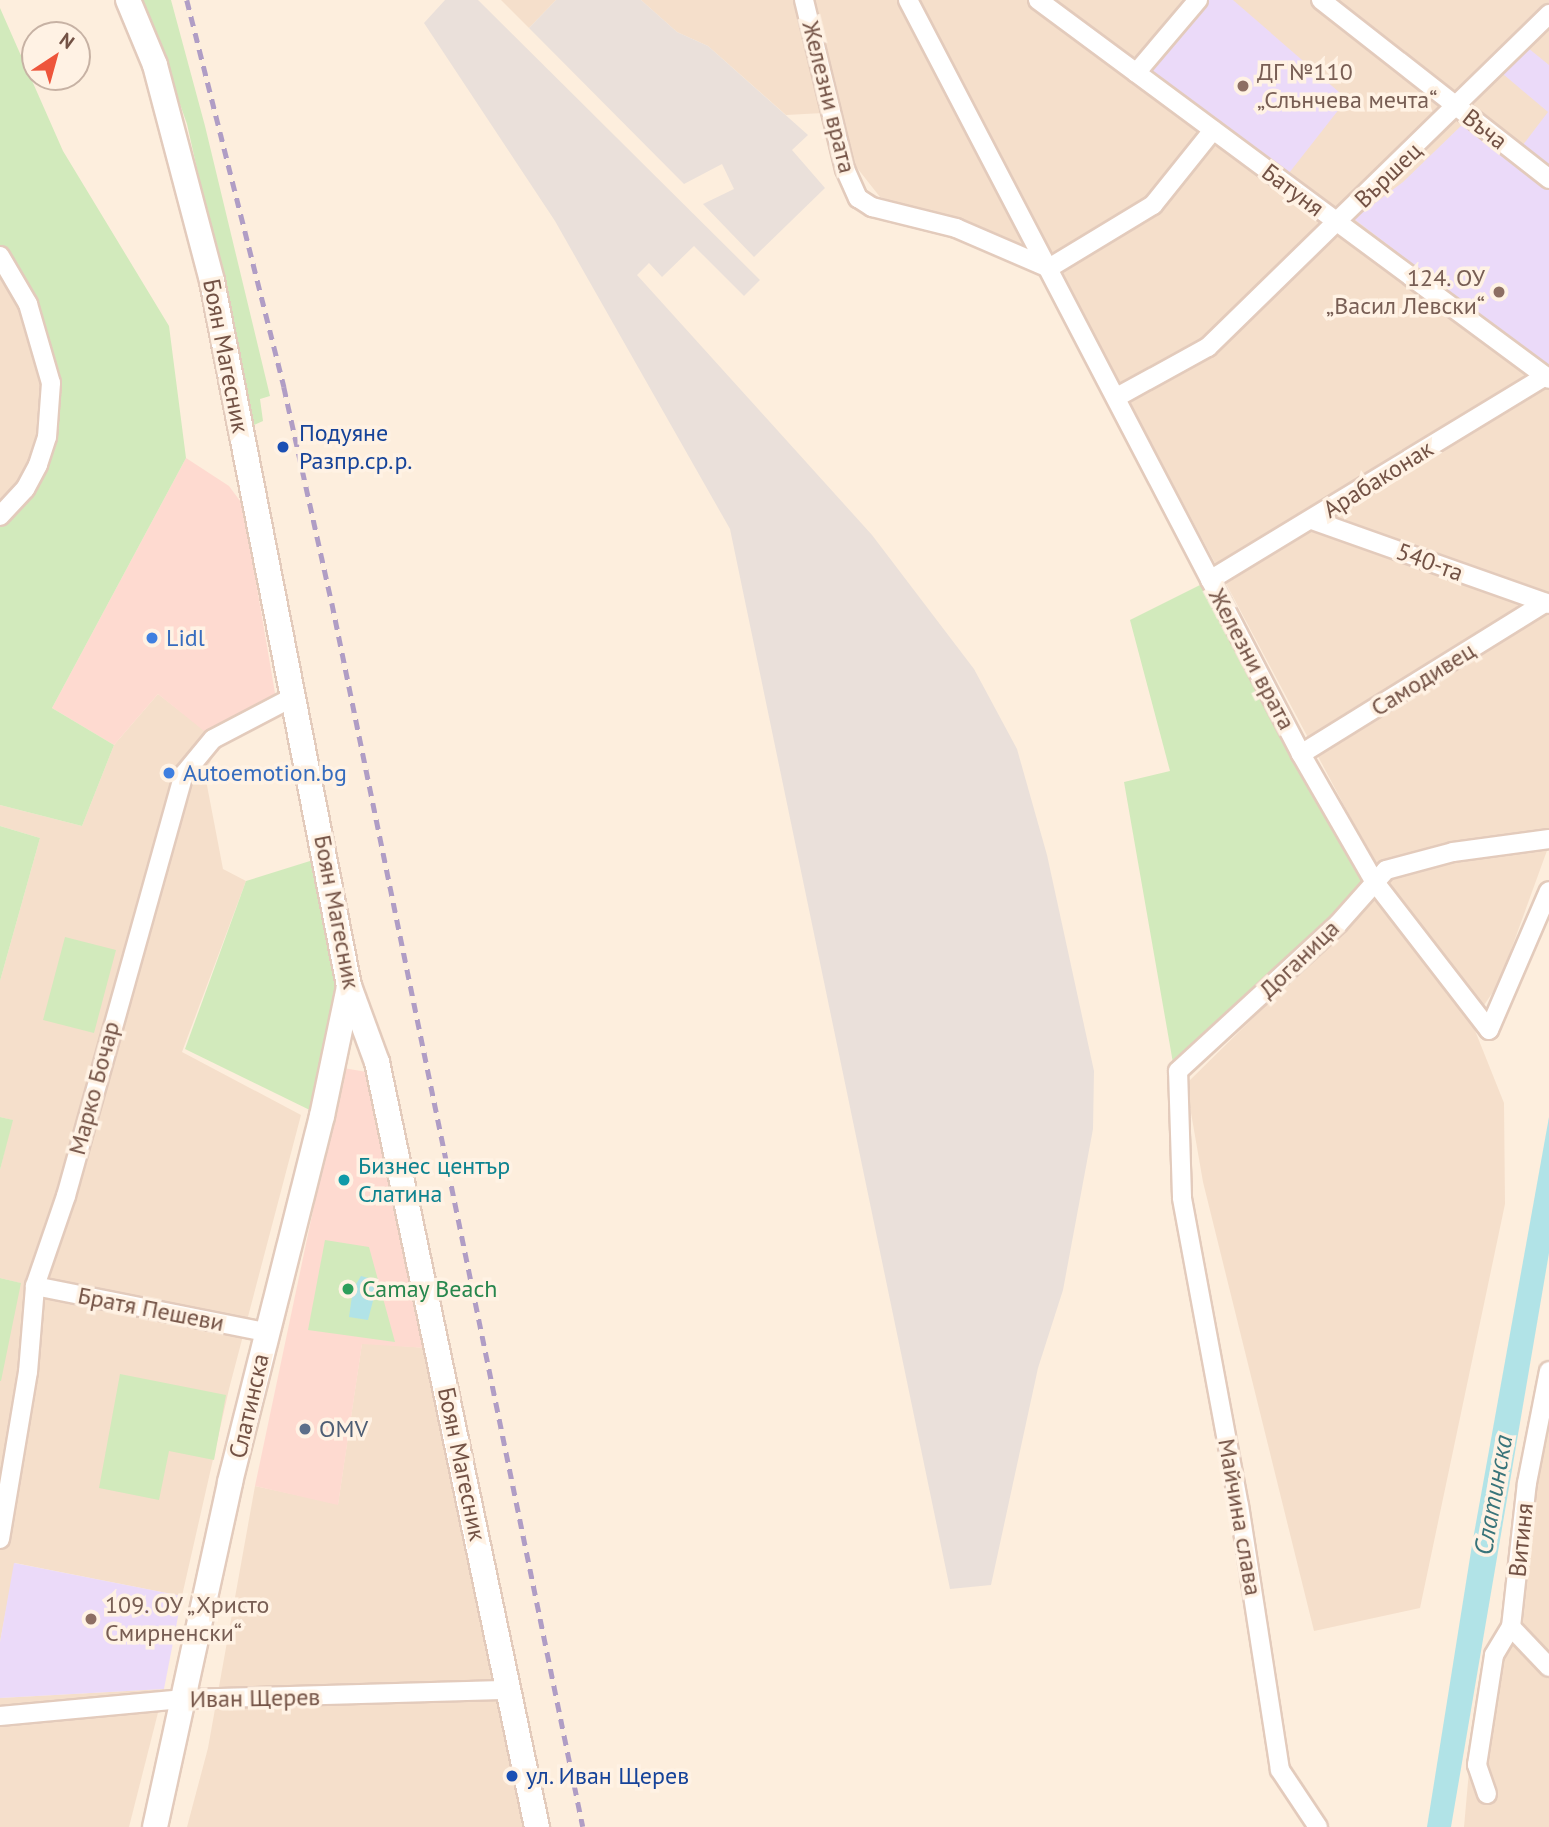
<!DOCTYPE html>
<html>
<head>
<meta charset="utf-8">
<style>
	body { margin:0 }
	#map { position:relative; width:1549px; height:1827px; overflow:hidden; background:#fdeedd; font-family:"PT Sans",sans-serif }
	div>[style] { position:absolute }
	.residential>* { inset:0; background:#f5dfcb }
	.commercial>* { inset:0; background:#fedad0 }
	.industrial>* { inset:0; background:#eae0da }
	.education>* { inset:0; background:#ebdaf9 }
	.green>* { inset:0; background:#d2eabc }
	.water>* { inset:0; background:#b1e3e7 }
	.roads { filter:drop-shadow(2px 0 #e3cbbc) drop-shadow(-2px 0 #e3cbbc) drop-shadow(0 2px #e3cbbc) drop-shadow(0 -2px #e3cbbc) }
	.street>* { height:18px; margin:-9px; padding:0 9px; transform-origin:9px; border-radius:9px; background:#fff }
	.secondary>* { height:24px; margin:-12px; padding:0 12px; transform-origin:12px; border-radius:12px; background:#fff }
	.rail>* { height:4.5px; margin-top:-2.25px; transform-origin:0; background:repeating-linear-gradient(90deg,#b09dc5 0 10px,transparent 0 17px) }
	.dots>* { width:19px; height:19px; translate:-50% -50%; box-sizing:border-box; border:4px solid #fff2e4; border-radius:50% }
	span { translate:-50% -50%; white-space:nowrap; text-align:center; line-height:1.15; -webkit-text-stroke:7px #fff2e4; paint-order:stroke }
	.education-label { font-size:24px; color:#785e54 }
	.left { translate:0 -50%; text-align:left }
	.right { translate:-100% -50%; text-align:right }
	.street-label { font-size:24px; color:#735245 }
	.transit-label { font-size:24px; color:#164399 }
	.shop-label { font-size:24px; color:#366cbe }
	.culture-label { font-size:24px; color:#0d838f }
	.leisure-label { font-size:24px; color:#27864d }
	.service-label { font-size:24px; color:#4e5e75 }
	.water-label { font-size:26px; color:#39747a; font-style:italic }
	.north { position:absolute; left:21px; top:21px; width:70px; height:70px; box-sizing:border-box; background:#fff2e4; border:2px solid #c7b2a4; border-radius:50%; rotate:36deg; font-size:19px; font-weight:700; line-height:28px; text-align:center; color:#735245 }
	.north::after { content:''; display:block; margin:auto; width:24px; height:32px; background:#ee553b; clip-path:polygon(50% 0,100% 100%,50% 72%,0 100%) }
</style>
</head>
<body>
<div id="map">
	<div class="residential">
		<i style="clip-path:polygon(501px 0,556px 0,529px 28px)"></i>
		<i style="clip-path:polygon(641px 0,1549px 0,1549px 845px,1499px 983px,1472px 1023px,1504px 1103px,1505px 1204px,1420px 1608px,1314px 1631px,1203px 1182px,1186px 1084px,1387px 886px,1052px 257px,880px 197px,854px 164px,842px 112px,786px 115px,708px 46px,677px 32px)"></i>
		<i style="clip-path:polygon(0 256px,20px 289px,51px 411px,22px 481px,0 504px)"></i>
		<i style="clip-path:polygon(158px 694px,219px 741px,205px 775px,223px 869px,246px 881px,182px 1052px,301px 1115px,229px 1389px,182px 1596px,15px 1563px,0 1642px,0 1381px,20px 1283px,0 1278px,0 1170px,12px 1120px,0 1117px,0 981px,40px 838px,0 826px,0 805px,82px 826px,114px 745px)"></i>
		<i style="clip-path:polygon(362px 1343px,427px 1348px,523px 1827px,187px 1827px,208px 1748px,255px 1486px,338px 1504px)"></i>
		<i style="clip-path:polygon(1549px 1408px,1549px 1827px,1464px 1827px,1469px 1771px)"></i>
		<i style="clip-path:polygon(164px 1689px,129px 1827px,0 1827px,0 1698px)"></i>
	</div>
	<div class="commercial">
		<i style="clip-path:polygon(186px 458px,229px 486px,243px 505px,276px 699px,209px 735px,158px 694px,114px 745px,52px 708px)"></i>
		<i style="clip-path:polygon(343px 1068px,367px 1072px,427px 1348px,362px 1344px,338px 1505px,255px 1486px)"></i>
	</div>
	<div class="industrial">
		<i style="clip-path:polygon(445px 0,478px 0,760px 280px,744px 296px,694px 246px,662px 277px,649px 263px,637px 275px,872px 535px,974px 669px,1017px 749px,1047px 855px,1094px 1071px,1093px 1129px,1063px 1290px,1038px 1368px,991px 1585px,950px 1589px,730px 529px,555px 221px,424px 23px)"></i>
		<i style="clip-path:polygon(556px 0,641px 0,677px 32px,708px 46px,808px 135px,792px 150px,825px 188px,754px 257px,703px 204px,734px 189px,722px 164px,684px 184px,529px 28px)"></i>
	</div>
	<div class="education">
		<i style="clip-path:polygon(1199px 0,1233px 0,1347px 99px,1282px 182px,1136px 73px)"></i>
		<i style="clip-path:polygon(1528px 48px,1549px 65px,1549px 174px,1519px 150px,1548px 112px,1503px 74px)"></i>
		<i style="clip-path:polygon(1465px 122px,1549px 189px,1549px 368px,1354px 219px,1403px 182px)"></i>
		<i style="clip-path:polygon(14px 1563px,182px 1596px,164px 1689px,0 1698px,0 1642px)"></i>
	</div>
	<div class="green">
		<i style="clip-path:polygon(143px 0,171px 0,205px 126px,270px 396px,260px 399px,263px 421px,254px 425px,187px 124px)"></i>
		<i style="clip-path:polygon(0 8px,63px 151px,169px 326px,186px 458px,52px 708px,114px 745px,82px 826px,0 805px,0 516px,25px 489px,51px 383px,0 256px)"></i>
		<i style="clip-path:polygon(1210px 580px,1374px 881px,1178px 1071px,1173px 1063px,1124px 782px,1170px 771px,1130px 620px)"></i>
		<i style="clip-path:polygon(0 826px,40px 838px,0 981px)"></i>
		<i style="clip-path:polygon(326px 856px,349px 986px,322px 1116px,185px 1049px,246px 881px)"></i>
		<i style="clip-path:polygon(65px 937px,116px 950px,94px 1033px,43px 1020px)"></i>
		<i style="clip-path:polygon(0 1117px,13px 1120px,0 1170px)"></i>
		<i style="clip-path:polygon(325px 1240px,369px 1247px,395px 1342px,308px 1330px)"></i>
		<i style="clip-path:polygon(0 1278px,21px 1283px,1px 1381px,0 1381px)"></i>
		<i style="clip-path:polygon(120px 1374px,226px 1395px,214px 1460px,169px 1451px,159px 1500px,99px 1488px)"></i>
	</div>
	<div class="water">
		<i style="clip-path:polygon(1549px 1117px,1549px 1253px,1451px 1827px,1427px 1827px,1472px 1545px)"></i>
		<i style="clip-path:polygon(361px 1276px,372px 1279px,375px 1293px,368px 1320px,349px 1317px,353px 1289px)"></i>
	</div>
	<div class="roads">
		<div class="street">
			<i style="left:804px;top:0;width:174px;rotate:76.4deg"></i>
			<i style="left:845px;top:169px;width:32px;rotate:66deg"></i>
			<i style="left:858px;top:198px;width:17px;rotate:33deg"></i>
			<i style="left:872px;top:207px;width:87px;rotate:14deg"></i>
			<i style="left:956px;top:228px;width:101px;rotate:23.3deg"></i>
			<i style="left:1049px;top:268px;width:122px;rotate:-31.2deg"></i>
			<i style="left:1153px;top:205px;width:96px;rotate:-51.3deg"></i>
			<i style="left:908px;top:0;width:850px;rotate:62.47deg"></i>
			<i style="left:1301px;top:754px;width:146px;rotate:60.1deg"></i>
			<i style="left:1374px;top:881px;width:188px;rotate:52.3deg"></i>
			<i style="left:1489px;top:1030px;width:151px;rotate:-66.7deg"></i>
			<i style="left:1038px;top:0;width:636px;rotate:36.56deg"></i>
			<i style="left:1321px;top:0;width:290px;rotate:38.1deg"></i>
			<i style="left:1136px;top:73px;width:96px;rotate:-49.7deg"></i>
			<i style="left:0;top:256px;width:56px;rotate:59.7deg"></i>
			<i style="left:28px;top:304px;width:82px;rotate:73.8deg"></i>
			<i style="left:51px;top:383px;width:54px;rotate:94.2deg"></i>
			<i style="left:47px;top:437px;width:29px;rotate:108deg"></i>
			<i style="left:38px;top:465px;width:27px;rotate:118deg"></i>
			<i style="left:25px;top:489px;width:37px;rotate:133deg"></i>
			<i style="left:1117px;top:397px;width:104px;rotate:-28.8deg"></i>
			<i style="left:1208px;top:347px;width:477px;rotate:-44.3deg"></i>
			<i style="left:1312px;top:520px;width:251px;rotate:19.5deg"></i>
			<i style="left:1210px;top:580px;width:392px;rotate:-31.3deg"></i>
			<i style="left:1301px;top:754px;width:287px;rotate:-31.8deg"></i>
			<i style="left:35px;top:1286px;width:236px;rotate:11.3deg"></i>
			<i style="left:0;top:1539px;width:169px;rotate:-80.5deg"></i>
			<i style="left:28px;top:1372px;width:86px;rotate:-85.3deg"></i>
			<i style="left:35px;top:1286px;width:95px;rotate:-71deg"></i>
			<i style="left:66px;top:1196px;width:438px;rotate:-74.4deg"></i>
			<i style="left:184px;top:774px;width:45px;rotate:-50.4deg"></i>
			<i style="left:213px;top:739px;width:90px;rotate:-27.7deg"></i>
			<i style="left:1511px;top:1627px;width:55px;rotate:46.5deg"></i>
			<i style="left:0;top:1716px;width:185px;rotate:-5.3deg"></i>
			<i style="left:184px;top:1699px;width:326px;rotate:-1.6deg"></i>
			<i style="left:1487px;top:1794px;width:31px;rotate:-109deg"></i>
			<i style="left:1477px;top:1765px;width:111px;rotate:-81.2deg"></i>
			<i style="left:1494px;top:1655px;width:33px;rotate:-59deg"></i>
			<i style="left:1511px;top:1627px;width:145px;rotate:-83.7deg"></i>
			<i style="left:1527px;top:1483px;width:114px;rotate:-78.9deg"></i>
			<i style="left:1318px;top:1827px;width:69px;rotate:-123.7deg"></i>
			<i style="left:1280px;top:1770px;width:267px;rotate:-98.8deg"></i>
			<i style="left:1239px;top:1506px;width:314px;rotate:-100.5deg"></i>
			<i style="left:1182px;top:1197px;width:126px;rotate:-91.8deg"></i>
			<i style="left:1178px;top:1071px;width:217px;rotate:-42.6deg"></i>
			<i style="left:1338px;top:924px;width:72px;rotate:-48.4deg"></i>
			<i style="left:1386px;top:870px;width:69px;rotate:-15deg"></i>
			<i style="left:1453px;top:852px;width:97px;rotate:-7.7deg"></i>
		</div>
		<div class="secondary">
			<i style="left:128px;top:0;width:70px;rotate:67.4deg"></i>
			<i style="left:155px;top:65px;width:223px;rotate:75.2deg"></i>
			<i style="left:212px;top:281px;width:718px;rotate:79deg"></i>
			<i style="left:349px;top:986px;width:81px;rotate:69.8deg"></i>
			<i style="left:377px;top:1062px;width:782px;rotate:78.19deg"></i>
			<i style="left:155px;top:1827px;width:353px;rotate:-77.7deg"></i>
			<i style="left:230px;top:1482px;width:377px;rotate:-75.9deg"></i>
			<i style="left:322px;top:1116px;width:132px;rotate:-78.2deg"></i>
		</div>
	</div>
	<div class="rail">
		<i style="left:187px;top:0;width:399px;rotate:75.9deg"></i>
		<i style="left:284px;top:387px;width:221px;rotate:77.5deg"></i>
		<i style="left:332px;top:603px;width:1249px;rotate:78.41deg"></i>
	</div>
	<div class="dots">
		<i style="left:1243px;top:86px;background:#8d6e63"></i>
		<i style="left:1499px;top:292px;background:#8d6e63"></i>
		<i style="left:283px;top:447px;background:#1a4fb4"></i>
		<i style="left:152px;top:638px;background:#3f7fe0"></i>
		<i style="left:169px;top:773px;background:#3f7fe0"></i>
		<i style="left:344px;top:1180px;background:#0f9aa8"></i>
		<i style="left:348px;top:1289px;background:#2e9e5b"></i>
		<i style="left:305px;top:1429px;background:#5c6f8a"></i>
		<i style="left:91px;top:1619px;background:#8d6e63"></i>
		<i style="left:512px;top:1776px;background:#1a4fb4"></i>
	</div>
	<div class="education-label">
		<span class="left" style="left:1257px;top:86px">ДГ №110<br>„Слънчева мечта“</span>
		<span class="right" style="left:1485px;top:292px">124. ОУ<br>„Васил Левски“</span>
		<span class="left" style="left:105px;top:1619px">109. ОУ „Христо<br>Смирненски“</span>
	</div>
	<div class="street-label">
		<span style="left:829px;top:97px;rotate:76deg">Железни врата</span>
		<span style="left:1485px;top:129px;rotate:38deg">Въча</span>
		<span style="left:1388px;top:175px;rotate:-44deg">Вършец</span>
		<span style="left:1293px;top:190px;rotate:37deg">Батуня</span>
		<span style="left:226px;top:356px;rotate:79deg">Боян Магесник</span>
		<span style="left:1378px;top:479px;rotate:-32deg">Арабаконак</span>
		<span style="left:1430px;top:562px;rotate:20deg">540-та</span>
		<span style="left:1252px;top:659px;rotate:62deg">Железни врата</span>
		<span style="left:1423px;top:679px;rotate:-32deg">Самодивец</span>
		<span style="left:337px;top:912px;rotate:79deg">Боян Магесник</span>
		<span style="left:1299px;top:959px;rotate:-44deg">Доганица</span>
		<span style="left:94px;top:1088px;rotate:-75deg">Марко Бочар</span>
		<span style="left:151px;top:1309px;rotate:11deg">Братя Пешеви</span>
		<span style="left:249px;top:1406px;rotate:-77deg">Слатинска</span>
		<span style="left:462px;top:1464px;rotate:78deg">Боян Магесник</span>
		<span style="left:1240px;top:1517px;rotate:80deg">Майчина слава</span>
		<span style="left:1521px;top:1540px;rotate:-84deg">Витиня</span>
		<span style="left:255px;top:1698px;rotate:-1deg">Иван Щерев</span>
	</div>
	<div class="transit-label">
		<span class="left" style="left:299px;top:447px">Подуяне<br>Разпр.ср.р.</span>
		<span class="left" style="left:526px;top:1776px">ул. Иван Щерев</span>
	</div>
	<div class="shop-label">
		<span class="left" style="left:166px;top:638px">Lidl</span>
		<span class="left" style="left:183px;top:773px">Autoemotion.bg</span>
	</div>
	<div class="culture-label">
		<span class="left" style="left:358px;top:1180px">Бизнес център<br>Слатина</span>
	</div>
	<div class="leisure-label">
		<span class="left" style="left:362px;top:1289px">Camay Beach</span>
	</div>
	<div class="service-label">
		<span class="left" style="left:319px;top:1429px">OMV</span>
	</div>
	<div class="water-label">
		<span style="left:1493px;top:1495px;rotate:-80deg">Слатинска</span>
	</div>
	<div class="north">N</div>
</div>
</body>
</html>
